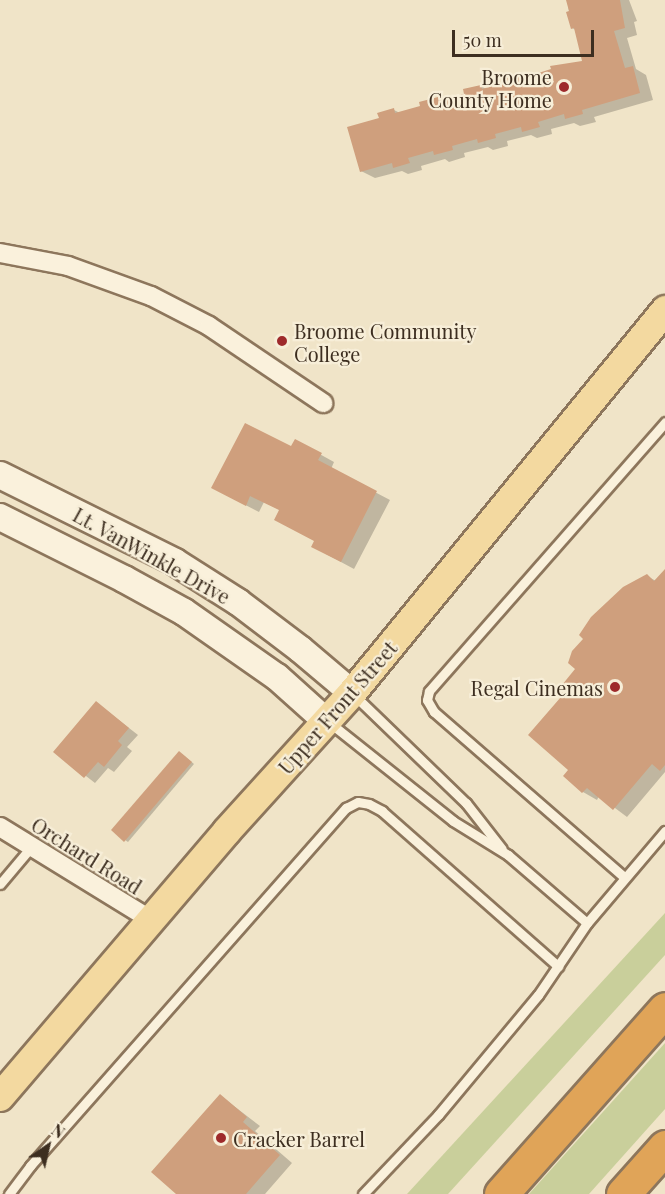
<!DOCTYPE html>
<html>
<head>
<meta charset="utf-8">
<style>
	body { margin:0 }
	#map { position:relative; width:665px; height:1194px; overflow:hidden; background:#f0e4c8; font-family:"Playfair Display",serif }
	div>[style] { position:absolute }
	.green>* { inset:0; background:#c9cf9b }
	.shadow>* { inset:0; background:#0003 }
	.building>* { inset:0; background:#cf9f7d }
	.roads { filter:drop-shadow(2px 0 #8d765c) drop-shadow(-2px 0 #8d765c) drop-shadow(0 2px #8d765c) drop-shadow(0 -2px #8d765c) }
	.lane>* { height:9px; margin:-4.5px; padding:0 4.5px; transform-origin:4.5px; border-radius:4.5px; background:#faf1dc }
	.street>* { height:18px; margin:-9px; padding:0 9px; transform-origin:9px; border-radius:9px; background:#faf1dc }
	.secondary>* { height:26px; margin:-13px; padding:0 13px; transform-origin:13px; border-radius:13px; background:#faf1dc }
	.primary>* { height:28px; margin:-14px; padding:0 14px; transform-origin:14px; border-radius:14px; background:#f3d9a0 }
	.highway>* { height:33px; margin:-16.5px; padding:0 16.5px; transform-origin:16.5px; border-radius:16.5px; background:#e0a458 }
	.dots>* { width:16px; height:16px; translate:-50% -50%; box-sizing:border-box; border:3px solid #f7eed8; border-radius:50% }
	span { translate:-50% -50%; white-space:nowrap; text-align:center; line-height:1.15; -webkit-text-stroke:4.5px #f7eed8; paint-order:stroke }
	.poi-label { font-size:20px; color:#3d2e20 }
	.right { translate:-100% -50%; text-align:right }
	.left { translate:0 -50%; text-align:left }
	.street-label { font-size:20px; color:#3d2e20 }
	.north { position:absolute; left:18px; top:1116px; width:60px; height:60px; -webkit-text-stroke:4px #f7eed8; paint-order:stroke; rotate:34deg; font-size:16px; font-weight:700; line-height:24px; text-align:center; color:#3d2e20 }
	.north::after { content:''; display:block; margin:auto; width:21px; height:27px; background:#3d2e20; clip-path:polygon(50% 0,100% 100%,50% 72%,0 100%) }
	.scale { position:absolute; left:452px; top:30px; width:142px; height:27px; box-sizing:border-box; border:3px solid #3d2e20; border-top:0; padding-left:8px; font-size:18px; line-height:21px; white-space:nowrap; color:#3d2e20; -webkit-text-stroke:4px #f7eed8; paint-order:stroke }
</style>
</head>
<body>
<div id="map">
	<div class="green">
		<i style="clip-path:polygon(665px 913px,665px 955px,448px 1194px,407px 1194px)"></i>
		<i style="clip-path:polygon(665px 1043px,665px 1109px,589px 1194px,529px 1194px)"></i>
	</div>
	<div class="shadow">
		<i style="clip-path:polygon(567px 0,629px 0,637px 21px,634px 22px,637px 35px,627px 38px,636px 69px,646px 75px,653px 100px,594px 117px,596px 122px,580px 126px,574px 123px,551px 129px,552px 134px,537px 138px,531px 135px,507px 141px,508px 146px,493px 150px,488px 147px,464px 153px,465px 157px,449px 162px,445px 159px,421px 166px,422px 170px,408px 174px,402px 171px,375px 178px,361px 171px,381px 119px,394px 110px,400px 113px,422px 107px,437px 99px,442px 101px,466px 95px,481px 86px,486px 89px,510px 83px,524px 75px,528px 77px,583px 62px,576px 30px,572px 28px)"></i>
		<i style="clip-path:polygon(296px 441px,334px 462px,331px 469px,390px 500px,354px 569px,326px 554px,315px 541px,280px 510px,264px 502px,259px 512px,226px 495px,292px 448px)"></i>
		<i style="clip-path:polygon(665px 571px,665px 772px,627px 817px,599px 796px,597px 800px,583px 792px,565px 776px,570px 770px,569px 689px,647px 576px,656px 581px)"></i>
		<i style="clip-path:polygon(97px 703px,138px 735px,127px 747px,132px 751px,114px 772px,108px 768px,95px 783px,55px 752px)"></i>
		<i style="clip-path:polygon(182px 754px,194px 764px,128px 842px,125px 840px)"></i>
		<i style="clip-path:polygon(221px 1096px,260px 1126px,255px 1131px,292px 1163px,265px 1194px,178px 1194px)"></i>
	</div>
	<div class="building">
		<i style="clip-path:polygon(566px 0,620px 0,625px 28px,614px 31px,625px 68px,633px 66px,640px 93px,582px 110px,583px 114px,565px 119px,564px 114px,538px 122px,540px 127px,522px 132px,521px 127px,495px 134px,496px 138px,478px 143px,477px 139px,452px 146px,453px 150px,434px 155px,433px 151px,408px 158px,410px 163px,393px 168px,392px 163px,360px 172px,347px 127px,379px 118px,377px 113px,394px 108px,395px 113px,420px 106px,419px 102px,438px 97px,439px 101px,464px 94px,463px 89px,481px 85px,482px 89px,508px 82px,507px 78px,525px 73px,526px 77px,551px 69px,550px 66px,582px 61px,574px 28px,571px 29px,566px 12px,569px 11px)"></i>
		<i style="clip-path:polygon(245px 423px,291px 446px,295px 439px,322px 453px,318px 460px,377px 491px,341px 562px,311px 547px,314px 541px,274px 520px,279px 510px,250px 496px,246px 506px,211px 488px)"></i>
		<i style="clip-path:polygon(665px 569px,665px 765px,660px 771px,652px 764px,613px 810px,587px 788px,582px 793px,563px 776px,568px 770px,528px 735px,567px 690px,562px 685px,575px 669px,568px 663px,572px 651px,583px 639px,579px 635px,591px 617px,623px 587px,647px 574px,654px 581px)"></i>
		<i style="clip-path:polygon(96px 701px,129px 728px,118px 741px,122px 745px,104px 767px,98px 762px,84px 778px,53px 752px)"></i>
		<i style="clip-path:polygon(179px 751px,192px 762px,124px 842px,111px 830px)"></i>
		<i style="clip-path:polygon(220px 1094px,247px 1117px,243px 1122px,280px 1155px,246px 1194px,176px 1194px,151px 1172px)"></i>
	</div>
	<div class="roads">
		<div class="lane">
			<i style="left:354px;top:695px;width:156px;rotate:44deg"></i>
			<i style="left:466px;top:803px;width:58px;rotate:52deg"></i>
			<i style="left:330px;top:723px;width:157px;rotate:38.5deg"></i>
			<i style="left:453px;top:821px;width:65px;rotate:31.7deg"></i>
			<i style="left:508px;top:855px;width:104px;rotate:40.7deg"></i>
			<i style="left:587px;top:923px;width:87px;rotate:124.2deg"></i>
			<i style="left:538px;top:995px;width:156px;rotate:129.8deg"></i>
			<i style="left:438px;top:1115px;width:109px;rotate:133.5deg"></i>
			<i style="left:624px;top:877px;width:252px;rotate:-139deg"></i>
			<i style="left:434px;top:712px;width:14px;rotate:-120deg"></i>
			<i style="left:427px;top:700px;width:9px;rotate:-77deg"></i>
			<i style="left:429px;top:691px;width:358px;rotate:-48.7deg"></i>
			<i style="left:0;top:884px;width:48px;rotate:-50deg"></i>
			<i style="left:587px;top:923px;width:121px;rotate:-49.7deg"></i>
			<i style="left:9px;top:1194px;width:35px;rotate:-53deg"></i>
			<i style="left:30px;top:1166px;width:478px;rotate:-48.6deg"></i>
			<i style="left:346px;top:808px;width:13px;rotate:-27deg"></i>
			<i style="left:358px;top:802px;width:11px;rotate:10deg"></i>
			<i style="left:369px;top:804px;width:15px;rotate:28deg"></i>
			<i style="left:382px;top:811px;width:235px;rotate:41.4deg"></i>
		</div>
		<div class="street">
			<i style="left:0;top:253px;width:69px;rotate:10.8deg"></i>
			<i style="left:68px;top:266px;width:88px;rotate:19.9deg"></i>
			<i style="left:151px;top:296px;width:65px;rotate:27.3deg"></i>
			<i style="left:209px;top:326px;width:138px;rotate:34deg"></i>
			<i style="left:0;top:827px;width:177px;rotate:31.6deg"></i>
		</div>
		<div class="secondary">
			<i style="left:0;top:475px;width:195px;rotate:26.4deg"></i>
			<i style="left:175px;top:562px;width:75px;rotate:32.4deg"></i>
			<i style="left:238px;top:602px;width:78px;rotate:37.2deg"></i>
			<i style="left:300px;top:649px;width:68px;rotate:40.2deg"></i>
			<i style="left:0;top:517px;width:139px;rotate:26.6deg"></i>
			<i style="left:124px;top:579px;width:68px;rotate:28.8deg"></i>
			<i style="left:184px;top:612px;width:113px;rotate:35deg"></i>
			<i style="left:277px;top:677px;width:66px;rotate:41.9deg"></i>
		</div>
		<div class="primary">
			<i style="left:0;top:1097px;width:350px;rotate:-49.5deg"></i>
			<i style="left:227px;top:831px;width:186px;rotate:-47.8deg"></i>
			<i style="left:352px;top:693px;width:495px;rotate:-50.7deg"></i>
		</div>
		<div class="highway">
			<i style="left:501px;top:1194px;width:247px;rotate:-48.4deg"></i>
			<i style="left:623px;top:1194px;width:63px;rotate:-48.2deg"></i>
		</div>
	</div>
	<div class="dots">
		<i style="left:564px;top:87px;background:#9e2a2b"></i>
		<i style="left:282px;top:341px;background:#9e2a2b"></i>
		<i style="left:615px;top:687px;background:#9e2a2b"></i>
		<i style="left:221px;top:1138px;background:#9e2a2b"></i>
	</div>
	<div class="poi-label">
		<span class="right" style="left:552px;top:88px">Broome<br>County Home</span>
		<span class="left" style="left:294px;top:342px">Broome Community<br>College</span>
		<span class="right" style="left:603px;top:687px">Regal Cinemas</span>
		<span class="left" style="left:233px;top:1138px">Cracker Barrel</span>
	</div>
	<div class="street-label">
		<span style="left:152px;top:555px;rotate:29deg">Lt. VanWinkle Drive</span>
		<span style="left:337px;top:707px;rotate:-49deg">Upper Front Street</span>
		<span style="left:87px;top:855px;rotate:32deg">Orchard Road</span>
	</div>
	<div class="north">N</div>
	<div class="scale">50 m</div>
</div>
</body>
</html>
